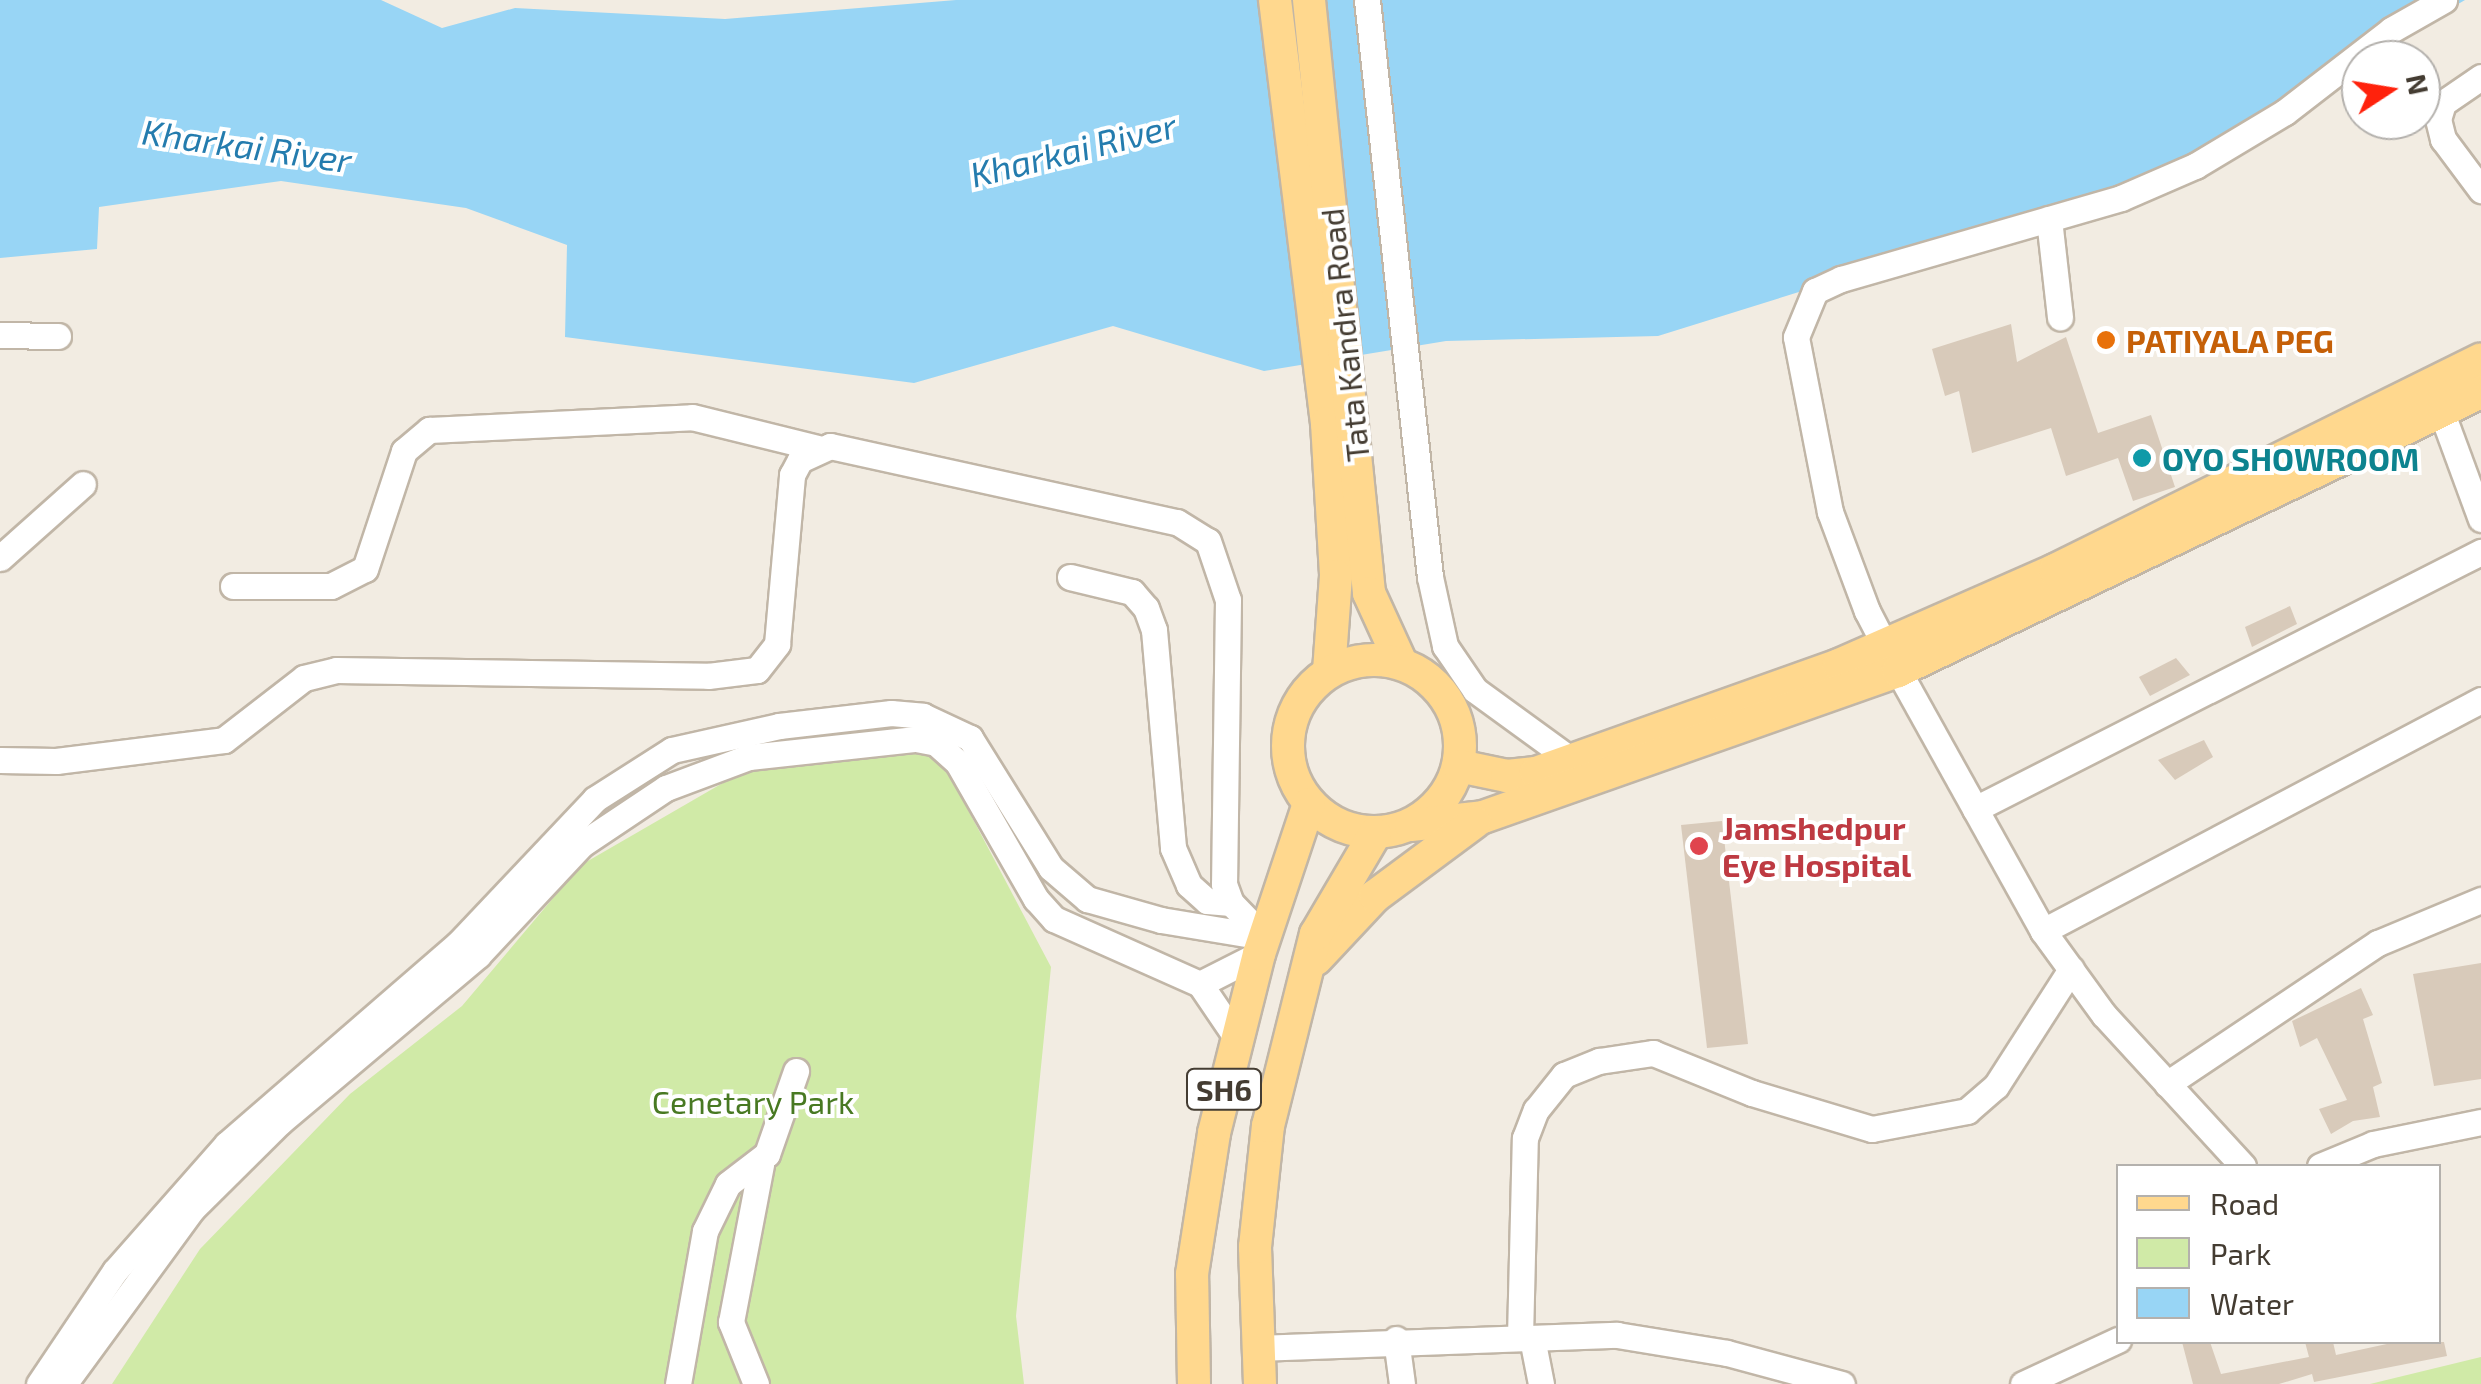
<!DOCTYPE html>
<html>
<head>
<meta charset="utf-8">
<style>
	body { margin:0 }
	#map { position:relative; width:2481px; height:1384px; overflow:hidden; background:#f2ece2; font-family:"Exo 2",sans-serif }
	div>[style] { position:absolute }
	.green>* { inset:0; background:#d0eaa7 }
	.water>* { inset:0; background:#98d5f5 }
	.building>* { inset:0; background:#d8caba }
	.roads { filter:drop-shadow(2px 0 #c1b6a7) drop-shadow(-2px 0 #c1b6a7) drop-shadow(0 2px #c1b6a7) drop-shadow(0 -2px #c1b6a7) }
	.minor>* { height:25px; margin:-12.5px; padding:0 12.5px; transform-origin:12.5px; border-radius:12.5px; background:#fff }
	.major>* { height:32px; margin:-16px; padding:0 16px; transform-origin:16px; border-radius:16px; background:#ffd88e }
	.major>.ring { margin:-16px; padding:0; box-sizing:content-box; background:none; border:32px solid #ffd88e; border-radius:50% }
	.dots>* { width:28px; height:28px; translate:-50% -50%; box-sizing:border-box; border:5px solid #fff; border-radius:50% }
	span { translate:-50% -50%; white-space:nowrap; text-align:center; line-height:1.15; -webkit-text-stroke:8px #fff; paint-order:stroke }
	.shield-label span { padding:2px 8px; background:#fff; border:2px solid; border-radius:8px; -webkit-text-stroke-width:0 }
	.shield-label { font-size:30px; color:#443c32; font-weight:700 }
	.street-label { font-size:32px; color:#443c32 }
	.food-label { font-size:32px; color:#c56008; font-weight:700 }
	.left { translate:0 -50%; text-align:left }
	.culture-label { font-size:32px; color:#0d838f; font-weight:700 }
	.health-label { font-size:32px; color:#be3a42; font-weight:700 }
	.park-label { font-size:32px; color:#487922 }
	.water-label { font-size:35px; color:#247cae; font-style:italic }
	.legend { position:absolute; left:2116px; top:1164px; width:325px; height:180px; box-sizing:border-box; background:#fff; border:2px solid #b4b1ad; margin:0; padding:12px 18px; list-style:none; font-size:30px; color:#443c32 }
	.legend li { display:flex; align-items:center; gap:20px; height:50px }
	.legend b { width:50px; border:2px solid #b4b1ad }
	.north { position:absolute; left:2341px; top:40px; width:100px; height:100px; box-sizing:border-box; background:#fff; border:2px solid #b4b1ad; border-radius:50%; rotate:78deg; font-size:28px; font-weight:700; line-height:40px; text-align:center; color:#443c32 }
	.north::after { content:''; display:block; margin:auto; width:35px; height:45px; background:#ff220c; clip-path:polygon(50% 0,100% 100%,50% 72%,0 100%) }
</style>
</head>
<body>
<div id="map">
	<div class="green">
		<i style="clip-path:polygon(937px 751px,1051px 967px,1016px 1316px,1024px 1384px,112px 1384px,200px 1249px,350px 1094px,462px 1006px,581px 865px,747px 769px)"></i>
		<i style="clip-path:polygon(2481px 1357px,2481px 1384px,2370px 1384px)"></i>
	</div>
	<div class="water">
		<i style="clip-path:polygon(0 0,381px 0,442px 28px,515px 8px,725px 19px,956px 0,2465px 0,2158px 180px,1658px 336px,1446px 341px,1264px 371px,1113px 326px,914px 383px,565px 337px,567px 245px,466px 208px,281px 181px,99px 207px,97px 249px,0 258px)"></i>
	</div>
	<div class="building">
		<i style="clip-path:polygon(2011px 324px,2017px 362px,2066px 337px,2098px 433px,2151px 415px,2175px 487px,2133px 501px,2118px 458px,2066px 476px,2051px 428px,1972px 453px,1959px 391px,1945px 396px,1932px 349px)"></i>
		<i style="clip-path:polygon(2290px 606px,2297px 624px,2252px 647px,2245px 627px)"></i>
		<i style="clip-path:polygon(2176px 658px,2190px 675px,2150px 696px,2139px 677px)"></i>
		<i style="clip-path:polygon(2204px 740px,2213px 757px,2175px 780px,2158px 760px)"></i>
		<i style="clip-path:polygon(1722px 821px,1748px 1044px,1707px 1048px,1681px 825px)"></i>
		<i style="clip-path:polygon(2481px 963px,2481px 1079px,2434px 1086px,2413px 974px)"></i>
		<i style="clip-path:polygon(2361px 988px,2373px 1015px,2363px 1019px,2382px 1083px,2373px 1087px,2380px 1117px,2353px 1121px,2331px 1134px,2319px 1109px,2347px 1100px,2317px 1038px,2300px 1047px,2292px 1021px)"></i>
		<i style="clip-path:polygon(2182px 1342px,2210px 1342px,2221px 1374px,2309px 1357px,2305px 1342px,2333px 1342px,2336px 1355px,2396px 1342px,2444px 1342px,2447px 1356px,2314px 1382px,2312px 1374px,2279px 1384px,2193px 1384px)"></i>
	</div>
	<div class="roads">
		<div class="minor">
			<i style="left:1367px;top:0;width:580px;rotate:83.77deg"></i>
			<i style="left:1430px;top:577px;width:71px;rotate:77.7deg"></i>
			<i style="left:1445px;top:646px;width:53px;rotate:55.7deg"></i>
			<i style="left:1475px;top:690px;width:122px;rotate:36deg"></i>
			<i style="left:2481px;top:77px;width:46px;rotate:145.6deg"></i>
			<i style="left:2443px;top:103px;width:17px;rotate:107deg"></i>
			<i style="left:2438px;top:119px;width:21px;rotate:76deg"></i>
			<i style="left:2443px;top:139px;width:64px;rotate:53.3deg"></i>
			<i style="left:2049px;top:219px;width:99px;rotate:83.6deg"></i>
			<i style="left:0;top:335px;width:58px;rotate:1deg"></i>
			<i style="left:2436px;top:397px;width:130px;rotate:69.8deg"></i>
			<i style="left:0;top:558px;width:111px;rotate:-41.7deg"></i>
			<i style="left:1070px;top:577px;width:64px;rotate:13.6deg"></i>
			<i style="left:1132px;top:592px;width:21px;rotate:49deg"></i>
			<i style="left:1146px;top:608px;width:23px;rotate:70deg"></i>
			<i style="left:1154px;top:630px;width:219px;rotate:85deg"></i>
			<i style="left:1173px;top:848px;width:40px;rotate:66.6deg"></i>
			<i style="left:1189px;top:885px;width:24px;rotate:42deg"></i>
			<i style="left:1207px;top:901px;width:24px;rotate:5deg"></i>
			<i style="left:233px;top:586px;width:98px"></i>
			<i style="left:331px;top:586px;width:38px;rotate:-27deg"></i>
			<i style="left:365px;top:569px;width:124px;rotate:-71.7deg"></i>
			<i style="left:404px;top:451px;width:33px;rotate:-40deg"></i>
			<i style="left:429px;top:430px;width:263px;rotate:-2.8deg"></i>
			<i style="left:692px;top:417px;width:129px;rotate:13.9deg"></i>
			<i style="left:0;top:760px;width:56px;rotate:1deg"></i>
			<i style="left:56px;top:761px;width:169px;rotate:-7.1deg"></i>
			<i style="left:224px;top:740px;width:101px;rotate:-37.8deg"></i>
			<i style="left:304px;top:678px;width:33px;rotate:-14deg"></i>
			<i style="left:336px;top:670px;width:372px;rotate:0.9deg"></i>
			<i style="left:708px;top:676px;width:49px;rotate:-7deg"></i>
			<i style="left:757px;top:670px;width:33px;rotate:-52deg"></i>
			<i style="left:777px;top:644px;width:170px;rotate:-84.9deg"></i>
			<i style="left:792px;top:475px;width:17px;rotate:-62deg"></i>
			<i style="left:800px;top:460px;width:33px;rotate:-25deg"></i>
			<i style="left:830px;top:446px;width:355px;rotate:12.4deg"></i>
			<i style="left:1177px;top:522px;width:36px;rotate:32deg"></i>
			<i style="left:1208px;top:541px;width:62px;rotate:71.3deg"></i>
			<i style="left:1228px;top:600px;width:284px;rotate:90.8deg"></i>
			<i style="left:1224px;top:884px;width:20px;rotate:70deg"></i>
			<i style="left:1231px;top:903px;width:47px;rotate:45.9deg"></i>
			<i style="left:1975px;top:809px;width:568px;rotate:-26.93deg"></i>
			<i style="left:2043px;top:931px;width:495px;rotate:-27.8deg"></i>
			<i style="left:1200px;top:984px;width:66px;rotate:-27deg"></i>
			<i style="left:2167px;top:1084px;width:254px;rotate:-33.8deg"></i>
			<i style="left:2378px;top:943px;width:112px;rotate:-22.7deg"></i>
			<i style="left:2243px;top:1166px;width:205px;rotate:-132.6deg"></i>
			<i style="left:2104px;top:1015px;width:104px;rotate:-126deg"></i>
			<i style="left:2043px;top:931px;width:298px;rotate:-119.1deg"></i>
			<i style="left:1898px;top:671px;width:68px;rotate:-117.3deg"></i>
			<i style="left:1867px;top:611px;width:106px;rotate:-110.5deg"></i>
			<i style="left:1830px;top:512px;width:178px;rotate:-101deg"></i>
			<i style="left:1796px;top:337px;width:50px;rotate:-67.6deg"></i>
			<i style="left:1815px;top:291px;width:29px;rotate:-25deg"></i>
			<i style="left:1841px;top:279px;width:291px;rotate:-16.1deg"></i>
			<i style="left:2121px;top:198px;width:81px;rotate:-23.4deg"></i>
			<i style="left:2195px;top:166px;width:105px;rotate:-31deg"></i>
			<i style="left:2285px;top:112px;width:134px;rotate:-37.7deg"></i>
			<i style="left:2391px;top:30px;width:61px;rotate:-29.5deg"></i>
			<i style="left:2320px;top:1166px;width:57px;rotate:-22.5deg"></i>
			<i style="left:2373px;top:1144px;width:110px;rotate:-11.5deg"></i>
			<i style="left:1520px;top:1337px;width:199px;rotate:-88.6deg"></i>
			<i style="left:1525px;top:1138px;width:30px;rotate:-69deg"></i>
			<i style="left:1536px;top:1110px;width:45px;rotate:-51.3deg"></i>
			<i style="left:1564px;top:1075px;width:38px;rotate:-22deg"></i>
			<i style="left:1599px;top:1061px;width:55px;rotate:-8.4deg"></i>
			<i style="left:1653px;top:1053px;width:107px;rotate:22deg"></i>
			<i style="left:1752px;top:1093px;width:125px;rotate:16.7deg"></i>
			<i style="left:1872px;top:1129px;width:97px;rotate:-10.7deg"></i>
			<i style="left:1967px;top:1111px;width:38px;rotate:-41deg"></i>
			<i style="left:1996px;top:1086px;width:139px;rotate:-57.3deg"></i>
			<i style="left:1532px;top:1338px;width:47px;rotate:78.9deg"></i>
			<i style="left:1396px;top:1339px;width:45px;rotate:82.4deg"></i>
			<i style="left:1257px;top:1348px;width:360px;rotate:-2.1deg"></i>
			<i style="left:1617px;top:1335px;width:111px;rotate:9.3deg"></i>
			<i style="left:1727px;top:1353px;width:119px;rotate:15.1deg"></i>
			<i style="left:39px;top:1384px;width:136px;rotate:-56.1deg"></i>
			<i style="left:115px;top:1271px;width:169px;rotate:-48.6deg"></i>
			<i style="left:227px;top:1144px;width:306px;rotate:-40.9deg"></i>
			<i style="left:458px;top:944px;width:199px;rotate:-46.6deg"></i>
			<i style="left:595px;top:799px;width:91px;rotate:-32.5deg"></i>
			<i style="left:672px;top:750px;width:110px;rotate:-12.6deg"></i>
			<i style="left:779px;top:726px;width:113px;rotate:-6.6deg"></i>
			<i style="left:891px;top:713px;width:32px;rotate:5deg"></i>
			<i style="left:923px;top:716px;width:52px;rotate:25.1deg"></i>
			<i style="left:970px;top:738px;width:153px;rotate:58.1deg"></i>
			<i style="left:1051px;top:868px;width:48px;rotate:40.7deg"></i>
			<i style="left:1087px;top:899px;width:77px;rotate:15.8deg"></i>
			<i style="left:1161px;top:920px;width:104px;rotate:9.4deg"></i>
			<i style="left:64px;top:1384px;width:217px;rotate:-53.8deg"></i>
			<i style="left:192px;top:1209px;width:124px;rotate:-44.7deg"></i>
			<i style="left:280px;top:1122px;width:259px;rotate:-40.1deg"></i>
			<i style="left:478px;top:955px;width:152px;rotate:-46.9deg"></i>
			<i style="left:582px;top:844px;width:101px;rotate:-33.7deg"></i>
			<i style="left:666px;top:788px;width:89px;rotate:-20.5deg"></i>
			<i style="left:749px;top:757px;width:168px;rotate:-6.2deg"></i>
			<i style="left:916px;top:739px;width:20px;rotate:11deg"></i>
			<i style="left:936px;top:743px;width:30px;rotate:42deg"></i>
			<i style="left:958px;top:763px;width:157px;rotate:60.2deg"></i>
			<i style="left:1036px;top:899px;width:27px;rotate:48deg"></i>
			<i style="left:1054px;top:919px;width:160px;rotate:24deg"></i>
			<i style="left:1200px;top:984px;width:64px;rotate:55.8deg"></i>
			<i style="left:678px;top:1384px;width:155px;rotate:-80deg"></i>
			<i style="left:705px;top:1231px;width:52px;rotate:-63.9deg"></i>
			<i style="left:728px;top:1184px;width:49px;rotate:-37.6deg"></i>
			<i style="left:767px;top:1154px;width:88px;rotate:-70.7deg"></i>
			<i style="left:756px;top:1384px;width:67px;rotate:-112deg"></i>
			<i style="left:731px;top:1322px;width:161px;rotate:-79.2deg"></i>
			<i style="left:2023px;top:1384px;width:105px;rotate:-24.9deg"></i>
		</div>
		<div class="major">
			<i style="left:1275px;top:0;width:426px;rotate:83deg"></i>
			<i style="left:1327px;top:423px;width:153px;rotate:86.6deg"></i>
			<i style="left:1336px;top:576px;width:95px;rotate:94.2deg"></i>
			<i style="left:1309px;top:0;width:596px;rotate:84.22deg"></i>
			<i style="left:1369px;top:593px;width:77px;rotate:65.4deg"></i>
			<i class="ring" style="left:1288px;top:660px;width:140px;height:140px"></i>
			<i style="left:1459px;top:766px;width:49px;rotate:11.8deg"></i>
			<i style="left:1507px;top:776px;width:29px;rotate:-6deg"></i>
			<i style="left:1536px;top:773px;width:322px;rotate:-19.6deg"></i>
			<i style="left:1839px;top:665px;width:236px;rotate:-23.7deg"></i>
			<i style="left:2055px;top:570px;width:475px;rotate:-26.3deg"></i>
			<i style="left:1411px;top:825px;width:72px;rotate:-6.3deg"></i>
			<i style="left:1483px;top:817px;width:440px;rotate:-19.4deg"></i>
			<i style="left:1898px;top:671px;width:646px;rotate:-25.57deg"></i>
			<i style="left:1316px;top:959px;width:86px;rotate:-46.9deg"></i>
			<i style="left:1375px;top:896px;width:124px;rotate:-36.5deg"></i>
			<i style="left:1194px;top:1384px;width:110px;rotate:-91deg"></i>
			<i style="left:1192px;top:1274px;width:143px;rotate:-81.1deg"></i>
			<i style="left:1214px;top:1133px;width:185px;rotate:-75.9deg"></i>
			<i style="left:1259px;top:954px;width:158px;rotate:-71.6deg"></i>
			<i style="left:1260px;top:1384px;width:137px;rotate:-92.1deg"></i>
			<i style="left:1255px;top:1247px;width:122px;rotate:-83.9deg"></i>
			<i style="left:1268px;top:1126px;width:198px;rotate:-76deg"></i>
			<i style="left:1316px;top:934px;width:116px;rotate:-59.5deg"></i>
		</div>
	</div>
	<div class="dots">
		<i style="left:2106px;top:340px;background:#e8710a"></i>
		<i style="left:2142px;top:458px;background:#0f9aa8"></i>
		<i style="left:1699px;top:846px;background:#e0444e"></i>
	</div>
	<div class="shield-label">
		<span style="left:1224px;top:1089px">SH6</span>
	</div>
	<div class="street-label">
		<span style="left:1344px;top:335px;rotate:-96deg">Tata Kandra Road</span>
	</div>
	<div class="food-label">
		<span class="left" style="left:2126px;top:340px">PATIYALA PEG</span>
	</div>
	<div class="culture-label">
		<span class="left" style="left:2162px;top:458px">OYO SHOWROOM</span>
	</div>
	<div class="health-label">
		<span class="left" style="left:1722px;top:846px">Jamshedpur<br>Eye Hospital</span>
	</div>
	<div class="park-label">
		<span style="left:753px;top:1101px">Cenetary Park</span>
	</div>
	<div class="water-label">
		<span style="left:247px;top:145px;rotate:8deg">Kharkai River</span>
		<span style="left:1073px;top:149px;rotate:-14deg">Kharkai River</span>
	</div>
	<ul class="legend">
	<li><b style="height:12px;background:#ffd88e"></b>Road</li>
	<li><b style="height:28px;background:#d0eaa7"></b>Park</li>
	<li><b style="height:28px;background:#98d5f5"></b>Water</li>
	</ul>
	<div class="north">N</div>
</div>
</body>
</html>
